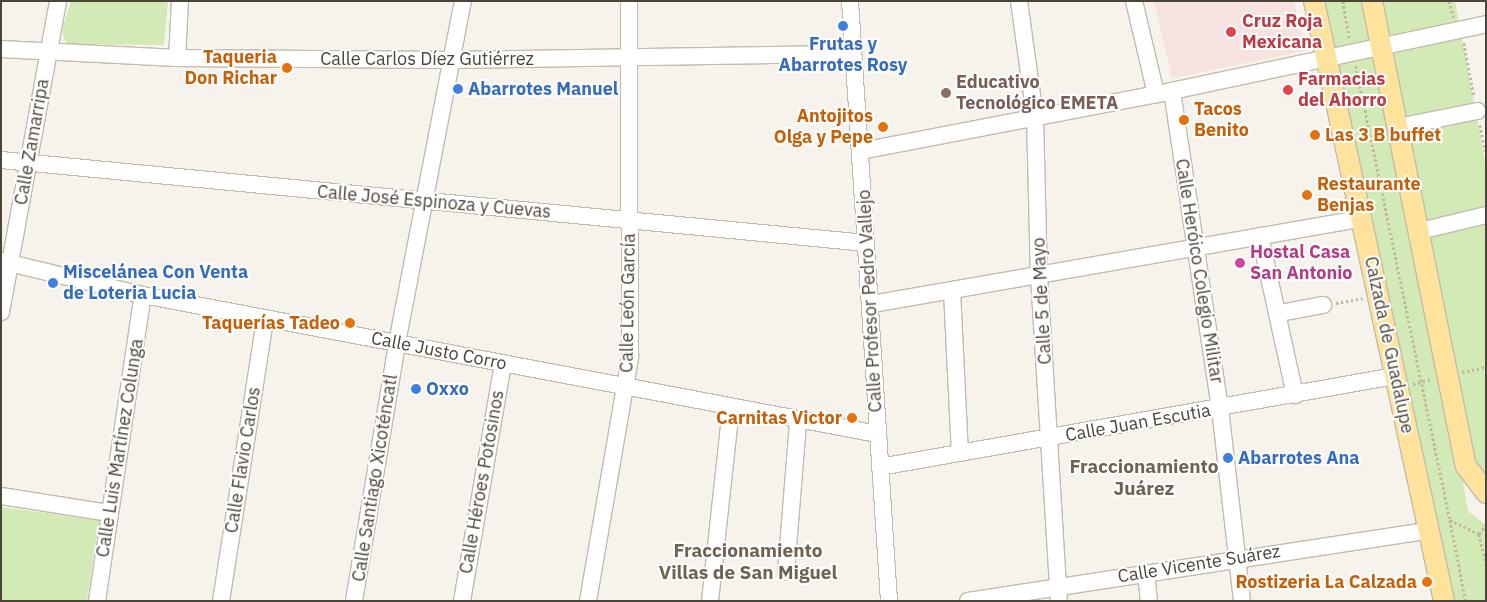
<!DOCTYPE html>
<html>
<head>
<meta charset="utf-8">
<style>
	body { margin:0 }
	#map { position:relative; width:1487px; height:602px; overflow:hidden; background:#f6f3ec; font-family:"IBM Plex Sans",sans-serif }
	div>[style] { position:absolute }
	.medical>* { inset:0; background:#f6e3e0 }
	.green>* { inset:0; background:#d2eab5 }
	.path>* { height:2.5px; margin-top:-1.25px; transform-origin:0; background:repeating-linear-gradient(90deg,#c4b79f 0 2.5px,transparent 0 5px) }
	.roads { filter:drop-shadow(1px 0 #c2bbae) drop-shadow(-1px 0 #c2bbae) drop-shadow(0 1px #c2bbae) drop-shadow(0 -1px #c2bbae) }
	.minor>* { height:16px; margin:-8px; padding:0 8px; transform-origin:8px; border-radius:8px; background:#fff }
	.major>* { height:20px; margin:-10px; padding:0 10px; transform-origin:10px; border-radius:10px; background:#ffe39c }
	.dots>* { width:14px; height:14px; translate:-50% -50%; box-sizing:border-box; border:2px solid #fff; border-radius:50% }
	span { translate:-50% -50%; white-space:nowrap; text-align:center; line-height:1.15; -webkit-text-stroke:4px #fff; paint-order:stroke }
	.health-label { font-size:18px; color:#be3a42; font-weight:700 }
	.left { translate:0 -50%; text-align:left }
	.shop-label { font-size:18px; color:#366cbe; font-weight:700 }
	.food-label { font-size:18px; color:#c56008; font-weight:700 }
	.right { translate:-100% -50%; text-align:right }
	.street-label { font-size:18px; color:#4b4439 }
	.education-label { font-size:18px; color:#785e54; font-weight:700 }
	.hotel-label { font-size:18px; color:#b23c85; font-weight:700 }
	.neighbourhood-label { font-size:19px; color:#6e6250; font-weight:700 }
	.frame { position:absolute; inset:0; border:2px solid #4b4439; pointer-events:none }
</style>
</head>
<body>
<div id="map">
	<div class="medical">
		<i style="clip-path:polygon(1154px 1px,1294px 1px,1305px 51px,1172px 78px)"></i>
	</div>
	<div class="green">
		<i style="clip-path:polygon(71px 1px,168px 1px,164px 45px,66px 44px,62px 30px)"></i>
		<i style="clip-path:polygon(1323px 1px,1455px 1px,1486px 167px,1486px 215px,1420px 231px,1468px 511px,1486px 525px,1486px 601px,1446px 601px)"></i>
		<i style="clip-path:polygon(1486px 219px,1486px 477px,1477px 465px,1424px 233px)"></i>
		<i style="clip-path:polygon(1px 507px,99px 520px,87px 601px,1px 601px)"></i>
	</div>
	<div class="path">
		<i style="left:1343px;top:1px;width:39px;rotate:80deg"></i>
		<i style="left:1449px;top:1px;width:17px;rotate:73deg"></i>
		<i style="left:1464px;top:43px;width:55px;rotate:79.5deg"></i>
		<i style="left:1356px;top:66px;width:464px;rotate:78.3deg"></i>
		<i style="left:1450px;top:520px;width:32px;rotate:26deg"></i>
		<i style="left:1479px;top:534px;width:30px;rotate:76deg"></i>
		<i style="left:1480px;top:125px;width:30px;rotate:78deg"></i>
		<i style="left:1336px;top:303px;width:27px;rotate:-10deg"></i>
		<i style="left:1462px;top:372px;width:25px;rotate:-12deg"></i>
		<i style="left:1413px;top:384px;width:20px;rotate:-15deg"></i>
		<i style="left:1450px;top:520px;width:83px;rotate:78.8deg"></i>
		<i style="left:1479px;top:534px;width:11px;rotate:-52deg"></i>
	</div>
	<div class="roads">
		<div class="minor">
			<i style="left:850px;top:1px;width:601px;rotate:86.28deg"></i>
			<i style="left:1019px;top:1px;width:116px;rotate:82.1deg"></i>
			<i style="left:1035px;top:116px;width:160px;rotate:88.6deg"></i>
			<i style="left:1039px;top:276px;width:326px;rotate:86.5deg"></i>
			<i style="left:1134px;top:1px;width:96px;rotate:76.7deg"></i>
			<i style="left:1px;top:49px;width:176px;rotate:2.9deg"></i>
			<i style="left:177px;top:58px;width:276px;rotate:0.4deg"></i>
			<i style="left:453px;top:60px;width:400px;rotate:-0.9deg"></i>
			<i style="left:177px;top:58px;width:57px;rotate:-87deg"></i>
			<i style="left:1172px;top:91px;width:321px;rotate:81.4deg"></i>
			<i style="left:1220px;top:408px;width:194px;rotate:83.5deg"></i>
			<i style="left:1398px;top:127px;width:81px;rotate:-11.4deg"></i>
			<i style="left:861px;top:151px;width:317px;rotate:-10.9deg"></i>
			<i style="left:1172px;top:91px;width:321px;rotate:-12deg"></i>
			<i style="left:1px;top:160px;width:869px;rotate:5.48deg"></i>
			<i style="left:1420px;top:231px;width:68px;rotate:-13.6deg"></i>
			<i style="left:1260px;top:236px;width:163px;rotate:77.6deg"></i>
			<i style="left:1px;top:261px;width:146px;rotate:13.5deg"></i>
			<i style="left:143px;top:295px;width:747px;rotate:10.72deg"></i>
			<i style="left:952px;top:291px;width:162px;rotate:87.2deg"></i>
			<i style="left:872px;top:304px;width:495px;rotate:-9.9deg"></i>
			<i style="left:1px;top:312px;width:316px;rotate:-79.6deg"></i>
			<i style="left:1280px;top:313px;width:44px;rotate:-10.5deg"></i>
			<i style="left:880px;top:467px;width:523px;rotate:-10.02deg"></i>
			<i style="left:1px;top:496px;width:109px;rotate:8.9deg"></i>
			<i style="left:786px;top:572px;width:150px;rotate:-85.4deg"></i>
			<i style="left:1146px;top:573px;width:28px;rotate:84deg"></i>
			<i style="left:97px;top:601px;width:309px;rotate:-81.5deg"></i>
			<i style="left:221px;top:601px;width:285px;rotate:-81.1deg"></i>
			<i style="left:354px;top:601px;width:262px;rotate:-80.5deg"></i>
			<i style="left:397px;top:343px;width:348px;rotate:-79.1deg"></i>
			<i style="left:462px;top:601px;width:241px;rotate:-80.2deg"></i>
			<i style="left:588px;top:601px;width:248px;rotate:-80.2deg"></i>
			<i style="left:630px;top:357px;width:356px;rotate:-90.2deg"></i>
			<i style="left:710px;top:601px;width:195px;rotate:-83.8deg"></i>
			<i style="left:968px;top:601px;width:467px;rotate:-8.7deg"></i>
		</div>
		<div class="major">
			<i style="left:1314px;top:1px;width:614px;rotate:77.77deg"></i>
			<i style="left:1372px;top:1px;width:474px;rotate:78.6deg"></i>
			<i style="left:1466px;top:466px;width:34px;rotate:53deg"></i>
		</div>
	</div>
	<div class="dots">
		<i style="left:843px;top:26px;background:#3f7fe0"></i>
		<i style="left:1231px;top:32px;background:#e0444e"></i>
		<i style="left:287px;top:68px;background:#e8710a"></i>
		<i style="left:458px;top:89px;background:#3f7fe0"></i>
		<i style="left:1288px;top:90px;background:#e0444e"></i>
		<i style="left:946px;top:93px;background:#8d6e63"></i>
		<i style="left:1184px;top:120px;background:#e8710a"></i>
		<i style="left:883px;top:127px;background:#e8710a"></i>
		<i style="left:1315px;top:135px;background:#e8710a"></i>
		<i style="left:1307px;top:195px;background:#e8710a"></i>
		<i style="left:1240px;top:263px;background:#d1479c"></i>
		<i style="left:53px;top:283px;background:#3f7fe0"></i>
		<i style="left:350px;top:323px;background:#e8710a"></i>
		<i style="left:416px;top:389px;background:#3f7fe0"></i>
		<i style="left:852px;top:418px;background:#e8710a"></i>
		<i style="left:1228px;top:458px;background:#3f7fe0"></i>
		<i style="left:1427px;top:582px;background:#e8710a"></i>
	</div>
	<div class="health-label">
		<span class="left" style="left:1242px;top:32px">Cruz Roja<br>Mexicana</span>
		<span class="left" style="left:1298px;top:90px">Farmacias<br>del Ahorro</span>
	</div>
	<div class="shop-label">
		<span style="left:843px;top:55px">Frutas y<br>Abarrotes Rosy</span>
		<span class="left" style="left:468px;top:89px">Abarrotes Manuel</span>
		<span class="left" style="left:63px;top:283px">Miscelánea Con Venta<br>de Loteria Lucia</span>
		<span class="left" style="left:426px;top:389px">Oxxo</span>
		<span class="left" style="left:1238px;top:458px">Abarrotes Ana</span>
	</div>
	<div class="food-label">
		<span class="right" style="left:277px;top:68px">Taqueria<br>Don Richar</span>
		<span class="left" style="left:1194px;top:120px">Tacos<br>Benito</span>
		<span class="right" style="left:873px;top:127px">Antojitos<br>Olga y Pepe</span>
		<span class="left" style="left:1325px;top:135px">Las 3 B buffet</span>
		<span class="left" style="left:1317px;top:195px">Restaurante<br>Benjas</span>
		<span class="right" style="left:340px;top:323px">Taquerías Tadeo</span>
		<span class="right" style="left:842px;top:418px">Carnitas Victor</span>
		<span class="right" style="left:1417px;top:582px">Rostizeria La Calzada</span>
	</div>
	<div class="street-label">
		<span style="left:427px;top:59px">Calle Carlos Díez Gutiérrez</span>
		<span style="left:32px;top:142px;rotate:-80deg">Calle Zamarripa</span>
		<span style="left:434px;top:202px;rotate:5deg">Calle José Espinoza y Cuevas</span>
		<span style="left:1199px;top:271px;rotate:81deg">Calle Heróico Colegio Militar</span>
		<span style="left:870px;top:301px;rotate:-93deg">Calle Profesor Pedro Vallejo</span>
		<span style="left:1042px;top:301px;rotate:-93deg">Calle 5 de Mayo</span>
		<span style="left:628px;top:303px;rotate:-89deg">Calle León García</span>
		<span style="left:1389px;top:345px;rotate:78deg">Calzada de Guadalupe</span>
		<span style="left:439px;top:351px;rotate:11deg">Calle Justo Corro</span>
		<span style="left:1138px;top:423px;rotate:-10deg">Calle Juan Escutia</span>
		<span style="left:120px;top:448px;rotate:-81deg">Calle Luis Martínez Colunga</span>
		<span style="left:243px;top:460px;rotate:-81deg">Calle Flavio Carlos</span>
		<span style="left:375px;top:478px;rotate:-81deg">Calle Santiago Xicoténcatl</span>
		<span style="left:482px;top:482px;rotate:-80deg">Calle Héroes Potosinos</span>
		<span style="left:1199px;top:564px;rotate:-9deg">Calle Vicente Suárez</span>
	</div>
	<div class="education-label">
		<span class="left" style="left:956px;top:93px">Educativo<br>Tecnológico EMETA</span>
	</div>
	<div class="hotel-label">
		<span class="left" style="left:1250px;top:263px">Hostal Casa<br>San Antonio</span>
	</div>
	<div class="neighbourhood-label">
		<span style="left:1144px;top:478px">Fraccionamiento<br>Juárez</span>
		<span style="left:748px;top:562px">Fraccionamiento<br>Villas de San Miguel</span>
	</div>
	<div class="frame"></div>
</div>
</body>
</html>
